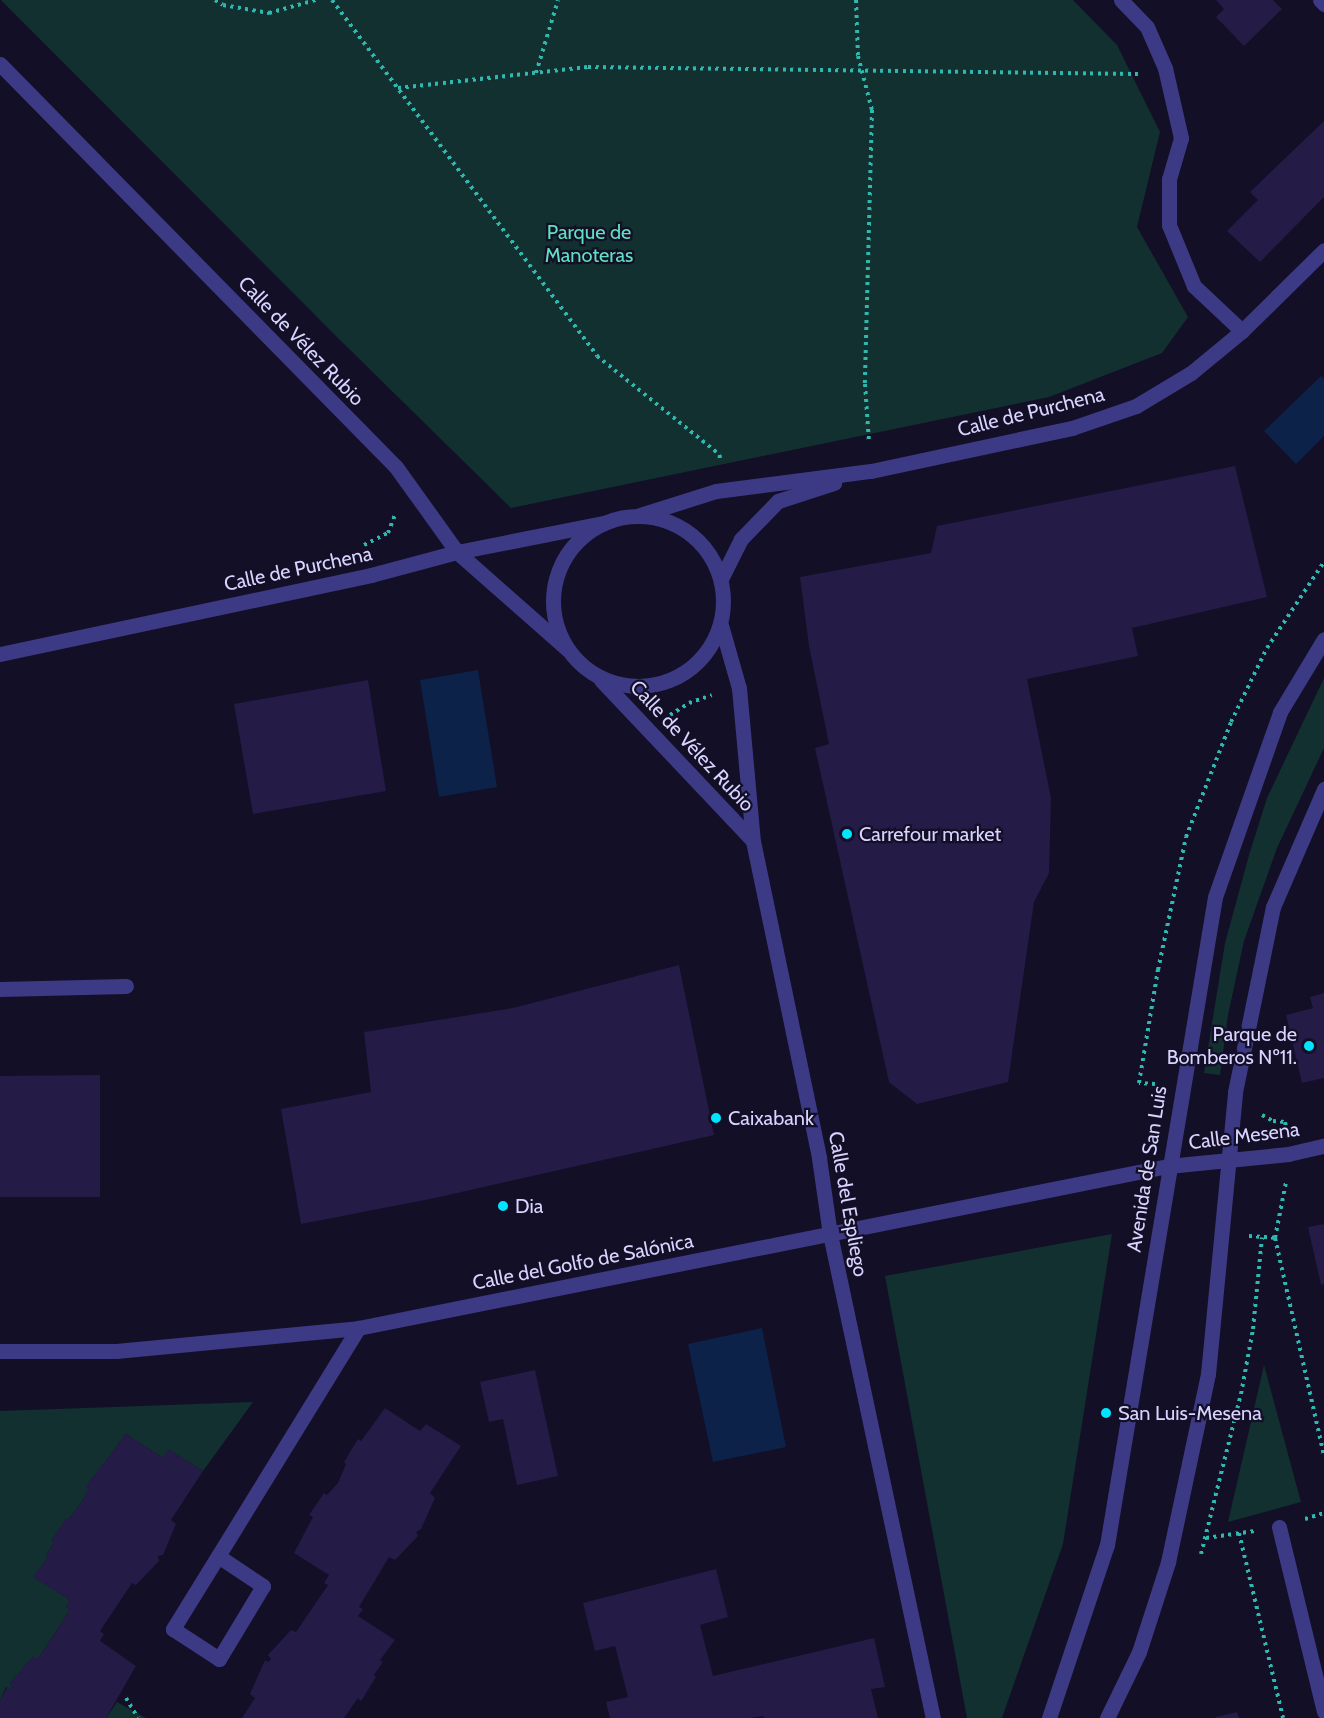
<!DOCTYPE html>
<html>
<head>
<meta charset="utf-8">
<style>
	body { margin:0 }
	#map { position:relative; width:1324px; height:1718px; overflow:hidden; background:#130f26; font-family:Cabin,sans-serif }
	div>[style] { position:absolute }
	.green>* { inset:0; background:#12302f }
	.water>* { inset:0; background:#0c2248 }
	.building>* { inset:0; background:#241b47 }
	.path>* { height:4px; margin-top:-2px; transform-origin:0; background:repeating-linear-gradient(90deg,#2fb8b0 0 3px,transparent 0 7.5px) }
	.minor>* { height:15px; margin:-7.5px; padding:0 7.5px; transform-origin:7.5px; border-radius:7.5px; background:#3d3a85 }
	.minor>.ring { margin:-7.5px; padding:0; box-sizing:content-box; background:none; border:15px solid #3d3a85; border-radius:50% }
	.dots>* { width:16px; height:16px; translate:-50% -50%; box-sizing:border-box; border:3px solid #130f26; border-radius:50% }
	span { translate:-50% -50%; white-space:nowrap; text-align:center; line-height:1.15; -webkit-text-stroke:4.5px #130f26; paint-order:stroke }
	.park-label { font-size:20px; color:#5fe0c0 }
	.street-label { font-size:20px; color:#d9d4ff }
	.poi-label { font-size:20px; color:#d9d4ff }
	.left { translate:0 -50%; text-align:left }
	.right { translate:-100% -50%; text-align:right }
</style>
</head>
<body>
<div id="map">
	<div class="green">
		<i style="clip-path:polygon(1px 0,1073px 0,1117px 45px,1160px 132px,1137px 227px,1188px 317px,1162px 353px,1049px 397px,511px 508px,338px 338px)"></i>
		<i style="clip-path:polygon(1324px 678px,1324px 748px,1277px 848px,1244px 941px,1228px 1015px,1220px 1075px,1204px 1073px,1225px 943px,1249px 855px,1267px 798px)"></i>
		<i style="clip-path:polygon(1112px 1234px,1063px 1544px,1002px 1718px,967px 1718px,885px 1276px)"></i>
		<i style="clip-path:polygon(1264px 1365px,1301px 1502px,1228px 1522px)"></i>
		<i style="clip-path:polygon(253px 1402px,203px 1471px,169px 1450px,163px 1458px,126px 1434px,86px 1487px,89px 1490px,79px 1506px,68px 1520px,66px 1519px,52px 1540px,54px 1542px,46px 1556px,48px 1557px,34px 1577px,70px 1600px,66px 1607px,70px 1610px,38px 1659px,33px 1657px,10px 1683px,12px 1686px,11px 1689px,6px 1687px,0 1701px,0 1411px)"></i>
		<i style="clip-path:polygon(117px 1702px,146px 1718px,106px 1718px)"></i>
	</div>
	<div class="water">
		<i style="clip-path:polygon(1321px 376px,1324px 378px,1324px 436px,1296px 464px,1264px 431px)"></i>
		<i style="clip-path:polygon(478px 670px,497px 787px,439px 797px,420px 680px)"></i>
		<i style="clip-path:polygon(762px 1328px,786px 1447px,713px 1462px,688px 1344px)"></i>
	</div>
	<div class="building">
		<i style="clip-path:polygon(1216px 0,1273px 0,1282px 9px,1244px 46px,1216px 17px,1224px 9px)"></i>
		<i style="clip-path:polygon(1324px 121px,1324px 197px,1260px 262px,1227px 231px,1258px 200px,1250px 192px)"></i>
		<i style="clip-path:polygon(1235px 466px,1267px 597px,1132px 628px,1138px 656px,1027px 679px,1051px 798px,1049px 873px,1034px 902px,1008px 1082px,917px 1104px,889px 1082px,815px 748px,829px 744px,809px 646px,800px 577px,931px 553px,937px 526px)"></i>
		<i style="clip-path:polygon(368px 680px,386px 791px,253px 814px,234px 704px)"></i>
		<i style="clip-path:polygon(679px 965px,714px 1135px,435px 1198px,301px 1224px,281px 1109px,371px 1092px,364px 1032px,513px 1008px)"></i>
		<i style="clip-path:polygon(1324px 993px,1324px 1078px,1302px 1083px,1286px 1015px,1313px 1008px,1310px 997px)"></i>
		<i style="clip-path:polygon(100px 1075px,100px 1197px,0 1197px,0 1076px)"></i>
		<i style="clip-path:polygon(1324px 1224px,1324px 1284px,1321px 1285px,1308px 1227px)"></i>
		<i style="clip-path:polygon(535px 1370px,558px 1476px,517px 1485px,503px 1419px,489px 1422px,480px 1382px)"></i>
		<i style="clip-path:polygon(385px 1408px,420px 1431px,426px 1424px,461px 1446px,430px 1493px,435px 1498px,421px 1529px,416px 1532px,418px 1536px,395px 1560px,389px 1557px,359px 1607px,363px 1609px,358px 1616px,395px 1640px,380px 1660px,383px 1662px,374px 1675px,376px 1677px,361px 1701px,358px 1698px,344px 1718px,242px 1718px,255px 1698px,250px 1694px,265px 1660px,268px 1662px,271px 1659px,268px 1655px,291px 1630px,296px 1632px,328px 1585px,324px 1583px,329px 1575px,294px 1553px,313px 1517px,309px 1515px,324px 1493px,327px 1495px,338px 1483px,346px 1464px,344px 1462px,358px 1439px,361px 1441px)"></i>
		<i style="clip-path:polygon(126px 1434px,163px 1458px,168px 1449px,203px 1471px,171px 1520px,176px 1524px,163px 1555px,158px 1556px,159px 1561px,136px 1585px,132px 1583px,100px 1631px,104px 1634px,100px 1641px,136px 1666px,106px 1718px,0 1718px,0 1701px,7px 1687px,11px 1689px,12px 1686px,10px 1683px,33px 1656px,38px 1659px,70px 1610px,65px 1607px,70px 1600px,33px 1577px,48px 1557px,46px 1556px,54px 1542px,52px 1540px,66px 1518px,68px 1520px,79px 1506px,89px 1490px,85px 1488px)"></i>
		<i style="clip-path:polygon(716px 1569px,728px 1617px,700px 1625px,713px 1676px,874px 1638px,885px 1687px,871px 1689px,878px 1718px,764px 1718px,763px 1716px,750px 1718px,610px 1718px,606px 1702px,628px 1697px,615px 1646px,595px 1651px,583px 1603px)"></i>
		<i style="clip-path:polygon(1237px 1712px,1239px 1718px,1216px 1718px,1216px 1717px)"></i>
	</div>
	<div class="path">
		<i style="left:215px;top:0;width:9px;rotate:32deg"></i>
		<i style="left:223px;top:5px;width:47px;rotate:9.9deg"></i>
		<i style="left:269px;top:13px;width:49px;rotate:-15.5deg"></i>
		<i style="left:332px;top:0;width:444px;rotate:53.3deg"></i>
		<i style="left:597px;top:356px;width:158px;rotate:38.8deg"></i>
		<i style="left:720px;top:455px;width:7px;rotate:98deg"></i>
		<i style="left:856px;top:0;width:56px;rotate:88deg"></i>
		<i style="left:858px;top:56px;width:56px;rotate:75.5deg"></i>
		<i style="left:872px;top:110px;width:274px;rotate:91.5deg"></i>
		<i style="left:865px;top:384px;width:59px;rotate:86.1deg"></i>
		<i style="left:536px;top:73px;width:76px;rotate:-73.2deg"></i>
		<i style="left:398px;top:88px;width:191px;rotate:-6.3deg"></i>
		<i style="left:588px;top:67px;width:550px;rotate:0.73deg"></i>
		<i style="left:364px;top:545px;width:27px;rotate:-27deg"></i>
		<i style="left:388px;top:533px;width:19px;rotate:-69deg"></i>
		<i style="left:670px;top:715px;width:22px;rotate:-32deg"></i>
		<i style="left:689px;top:703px;width:24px;rotate:-19deg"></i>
		<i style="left:1155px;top:1084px;width:16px;rotate:-176deg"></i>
		<i style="left:1139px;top:1083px;width:115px;rotate:-80.5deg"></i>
		<i style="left:1158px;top:970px;width:136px;rotate:-78.1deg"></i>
		<i style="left:1186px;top:837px;width:123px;rotate:-68.6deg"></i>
		<i style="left:1231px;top:722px;width:82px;rotate:-64.1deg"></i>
		<i style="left:1267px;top:648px;width:103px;rotate:-56.5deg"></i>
		<i style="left:1262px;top:1115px;width:13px;rotate:29deg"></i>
		<i style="left:1273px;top:1121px;width:12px;rotate:5deg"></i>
		<i style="left:1285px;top:1122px;width:5px;rotate:79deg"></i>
		<i style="left:1249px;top:1236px;width:26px;rotate:4deg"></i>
		<i style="left:1275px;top:1238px;width:222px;rotate:77.3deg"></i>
		<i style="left:1275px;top:1238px;width:57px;rotate:-78.9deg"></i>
		<i style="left:1305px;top:1519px;width:20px;rotate:-18deg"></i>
		<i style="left:1239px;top:1533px;width:190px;rotate:76.6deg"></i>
		<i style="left:1206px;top:1538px;width:49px;rotate:-8.3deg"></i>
		<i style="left:1201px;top:1554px;width:165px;rotate:-76deg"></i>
		<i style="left:1241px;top:1394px;width:66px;rotate:-79.5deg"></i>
		<i style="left:1253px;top:1329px;width:92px;rotate:-84.4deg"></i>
		<i style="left:126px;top:1698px;width:23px;rotate:59deg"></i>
	</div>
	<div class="minor">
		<i style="left:1121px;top:0;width:37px;rotate:46deg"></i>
		<i style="left:1147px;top:27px;width:45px;rotate:66.3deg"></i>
		<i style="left:1165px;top:68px;width:72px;rotate:77.1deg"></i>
		<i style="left:1181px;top:138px;width:43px;rotate:106.3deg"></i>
		<i style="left:1169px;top:179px;width:46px;rotate:90deg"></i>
		<i style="left:1169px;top:225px;width:66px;rotate:67.7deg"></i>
		<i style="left:1194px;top:286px;width:66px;rotate:43.2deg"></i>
		<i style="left:1320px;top:0;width:6px;rotate:45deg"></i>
		<i style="left:0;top:64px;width:565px;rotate:45.5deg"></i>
		<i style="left:396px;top:467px;width:105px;rotate:54.3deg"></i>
		<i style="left:457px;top:552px;width:148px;rotate:41.4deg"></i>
		<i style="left:640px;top:515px;width:80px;rotate:-17.5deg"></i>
		<i style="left:716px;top:491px;width:156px;rotate:-7.4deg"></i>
		<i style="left:871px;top:471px;width:206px;rotate:-12.1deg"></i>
		<i style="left:1072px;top:428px;width:68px;rotate:-19deg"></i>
		<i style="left:1136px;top:406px;width:64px;rotate:-31deg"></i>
		<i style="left:1191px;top:373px;width:66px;rotate:-39.5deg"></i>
		<i style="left:1242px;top:331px;width:115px;rotate:-44.6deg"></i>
		<i class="ring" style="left:553px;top:516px;width:155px;height:155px"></i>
		<i style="left:721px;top:579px;width:45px;rotate:-63.4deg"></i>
		<i style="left:741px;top:539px;width:53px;rotate:-45.8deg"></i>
		<i style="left:778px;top:501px;width:59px;rotate:-17.8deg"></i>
		<i style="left:721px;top:625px;width:66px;rotate:74.1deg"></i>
		<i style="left:739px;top:688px;width:154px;rotate:84.8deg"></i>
		<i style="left:753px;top:841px;width:324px;rotate:78.2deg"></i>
		<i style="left:819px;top:1158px;width:77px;rotate:81.8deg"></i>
		<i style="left:830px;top:1234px;width:495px;rotate:78deg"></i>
		<i style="left:0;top:654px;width:379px;rotate:-12deg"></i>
		<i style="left:371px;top:575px;width:89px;rotate:-15deg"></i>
		<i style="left:457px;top:552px;width:150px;rotate:-11.2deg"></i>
		<i style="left:601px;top:680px;width:221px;rotate:46.6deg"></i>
		<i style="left:0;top:989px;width:126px;rotate:-1.4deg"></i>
		<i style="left:0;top:1351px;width:116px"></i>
		<i style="left:116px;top:1351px;width:243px;rotate:-5.4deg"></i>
		<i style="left:358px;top:1328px;width:826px;rotate:-11.31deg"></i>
		<i style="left:1168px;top:1166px;width:121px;rotate:-5.7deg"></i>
		<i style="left:1288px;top:1154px;width:37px;rotate:-13deg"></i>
		<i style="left:1279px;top:1527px;width:190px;rotate:76.3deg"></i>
		<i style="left:218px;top:1556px;width:86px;rotate:121.7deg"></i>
		<i style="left:173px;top:1629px;width:55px;rotate:33.1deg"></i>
		<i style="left:219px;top:1659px;width:85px;rotate:-58.9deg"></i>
		<i style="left:263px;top:1586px;width:54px;rotate:-146.3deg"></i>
		<i style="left:218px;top:1556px;width:268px;rotate:-58.4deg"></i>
		<i style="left:1049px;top:1718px;width:182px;rotate:-71.5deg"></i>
		<i style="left:1107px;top:1545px;width:657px;rotate:-80.54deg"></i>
		<i style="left:1215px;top:897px;width:196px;rotate:-70.6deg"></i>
		<i style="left:1280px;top:712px;width:85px;rotate:-58.9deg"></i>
		<i style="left:1107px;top:1718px;width:73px;rotate:-64.1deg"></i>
		<i style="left:1139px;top:1652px;width:95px;rotate:-72.1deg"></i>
		<i style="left:1168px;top:1562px;width:192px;rotate:-78deg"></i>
		<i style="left:1208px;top:1374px;width:283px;rotate:-84.5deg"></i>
		<i style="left:1235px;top:1092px;width:189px;rotate:-78.4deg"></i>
		<i style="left:1273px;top:907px;width:129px;rotate:-66.6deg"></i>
	</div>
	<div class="dots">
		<i style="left:847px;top:834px;background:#00e5ff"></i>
		<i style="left:1309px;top:1046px;background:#00e5ff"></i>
		<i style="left:716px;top:1118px;background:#00e5ff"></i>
		<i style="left:503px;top:1206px;background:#00e5ff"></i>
		<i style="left:1106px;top:1413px;background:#00e5ff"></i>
	</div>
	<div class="park-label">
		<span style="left:589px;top:244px">Parque de<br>Manoteras</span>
	</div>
	<div class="street-label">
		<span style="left:301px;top:341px;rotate:46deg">Calle de Vélez Rubio</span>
		<span style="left:1031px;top:412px;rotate:-14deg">Calle de Purchena</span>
		<span style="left:298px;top:569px;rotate:-12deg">Calle de Purchena</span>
		<span style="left:692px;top:746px;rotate:47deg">Calle de Vélez Rubio</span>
		<span style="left:1244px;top:1136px;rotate:-7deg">Calle Mesena</span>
		<span style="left:1147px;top:1169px;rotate:-81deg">Avenida de San Luis</span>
		<span style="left:848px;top:1204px;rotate:80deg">Calle del Espliego</span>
		<span style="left:583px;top:1262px;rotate:-11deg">Calle del Golfo de Salónica</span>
	</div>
	<div class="poi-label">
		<span class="left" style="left:859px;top:834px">Carrefour market</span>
		<span class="right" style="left:1297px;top:1046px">Parque de<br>Bomberos Nº11.</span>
		<span class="left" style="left:728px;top:1118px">Caixabank</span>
		<span class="left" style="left:515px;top:1206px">Dia</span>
		<span class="left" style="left:1118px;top:1413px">San Luis-Mesena</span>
	</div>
</div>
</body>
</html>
